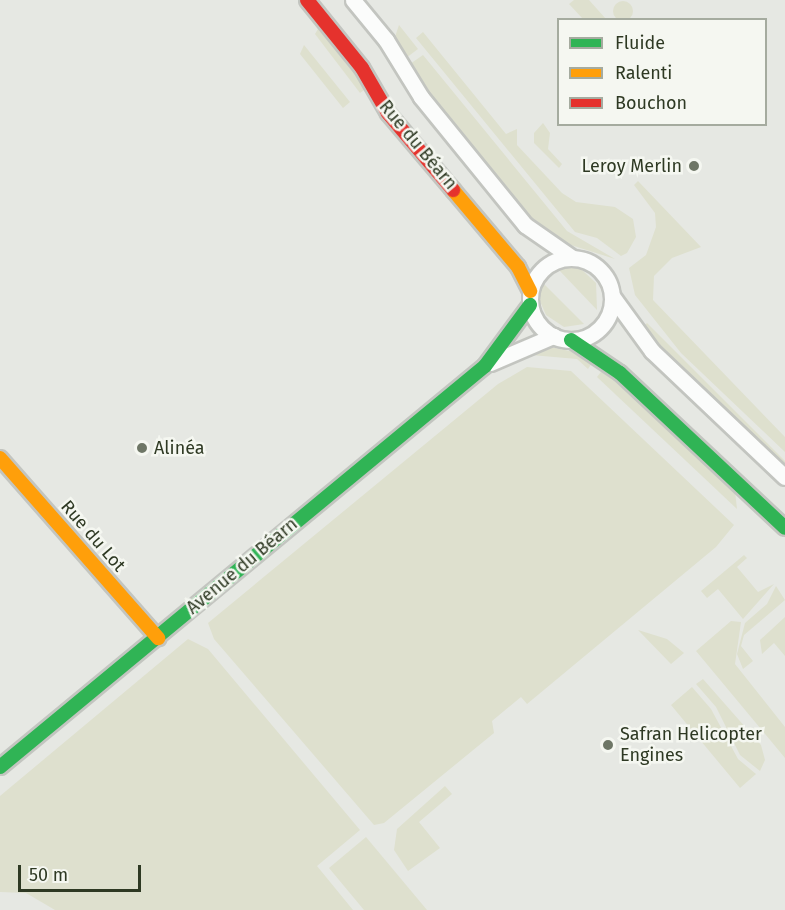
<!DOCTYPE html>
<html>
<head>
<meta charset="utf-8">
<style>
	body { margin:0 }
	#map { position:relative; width:785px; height:910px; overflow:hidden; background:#e6e8e3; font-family:"Fira Sans",sans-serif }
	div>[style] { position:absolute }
	.green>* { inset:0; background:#dee0ce }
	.round { border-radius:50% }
	.roads { filter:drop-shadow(2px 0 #c3c5c0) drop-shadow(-2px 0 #c3c5c0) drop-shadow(0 2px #c3c5c0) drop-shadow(0 -2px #c3c5c0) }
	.street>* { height:15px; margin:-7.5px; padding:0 7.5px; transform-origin:7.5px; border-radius:7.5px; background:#fbfcfb }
	.street>.ring { margin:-7.5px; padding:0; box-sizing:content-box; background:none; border:15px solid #fbfcfb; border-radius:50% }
	.fast>* { height:14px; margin:-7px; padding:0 7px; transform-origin:7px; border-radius:7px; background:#30b455 }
	.slow>* { height:14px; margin:-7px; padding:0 7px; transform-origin:7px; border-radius:7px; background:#ff9f0a }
	.jam>* { height:14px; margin:-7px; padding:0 7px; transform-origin:7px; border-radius:7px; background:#e5322d }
	.dots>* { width:16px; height:16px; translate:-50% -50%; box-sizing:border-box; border:3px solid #f5f7f1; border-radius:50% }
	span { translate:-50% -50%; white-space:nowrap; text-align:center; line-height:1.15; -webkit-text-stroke:5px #f5f7f1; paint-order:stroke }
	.street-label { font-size:18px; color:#2e3923 }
	.poi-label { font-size:18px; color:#2e3923 }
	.right { translate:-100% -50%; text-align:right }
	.left { translate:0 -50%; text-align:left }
	.legend { position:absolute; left:557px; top:18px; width:210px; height:108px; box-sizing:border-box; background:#f5f7f1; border:2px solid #a5ab9f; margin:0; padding:8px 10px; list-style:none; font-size:18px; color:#2e3923 }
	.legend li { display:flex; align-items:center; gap:12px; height:30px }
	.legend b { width:30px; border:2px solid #a5ab9f }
	.scale { position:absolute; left:18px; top:865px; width:123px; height:27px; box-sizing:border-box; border:3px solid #2e3923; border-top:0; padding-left:8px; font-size:18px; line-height:21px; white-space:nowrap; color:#2e3923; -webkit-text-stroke:4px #f5f7f1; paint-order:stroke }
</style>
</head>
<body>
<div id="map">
	<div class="green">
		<i style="clip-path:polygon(574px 0,589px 0,606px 19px,583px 19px,569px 4px)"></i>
		<i class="round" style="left:613px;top:1px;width:20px;height:20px"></i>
		<i style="clip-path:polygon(399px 25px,418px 49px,406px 58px,395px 37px)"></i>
		<i style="clip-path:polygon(318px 29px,367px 88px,360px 93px,315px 34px)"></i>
		<i style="clip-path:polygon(423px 32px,506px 134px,517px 129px,517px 145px,562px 193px,576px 202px,615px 207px,633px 219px,636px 237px,627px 253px,621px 256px,597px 238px,575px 232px,416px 38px)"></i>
		<i style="clip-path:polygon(304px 45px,350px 102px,343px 108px,300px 54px)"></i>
		<i style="clip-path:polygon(423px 55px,567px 231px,615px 259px,552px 239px,530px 221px,424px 91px,410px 64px)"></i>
		<i style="clip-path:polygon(543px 123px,550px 133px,548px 149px,562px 164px,559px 168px,534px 143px,534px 133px)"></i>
		<i style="clip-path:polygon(638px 181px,701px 247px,672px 258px,654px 276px,653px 300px,785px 437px,785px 452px,681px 353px,635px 295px,629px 268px,646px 255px,656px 227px,655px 213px,634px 185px)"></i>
		<i style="clip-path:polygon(568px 266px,580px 268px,596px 283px,597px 310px,558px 269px)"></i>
		<i style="clip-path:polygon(542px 282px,584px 324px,564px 327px,546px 315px,539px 299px)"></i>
		<i style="clip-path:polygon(647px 323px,785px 461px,785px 470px,663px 350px,643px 327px)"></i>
		<i style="clip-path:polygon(551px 347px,579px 353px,594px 360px,588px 369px,577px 359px,531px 355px,529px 350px)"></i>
		<i style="clip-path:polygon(527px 367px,571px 371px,734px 525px,716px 547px,527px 704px,521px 697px,492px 721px,494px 733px,384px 823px,374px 825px,214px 639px,208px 623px,498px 384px)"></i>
		<i style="clip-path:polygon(604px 368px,735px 491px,737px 509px,597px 377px)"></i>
		<i style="clip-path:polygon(744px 555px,747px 558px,737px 567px,758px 592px,774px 584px,743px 619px,718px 589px,707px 598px,701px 591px)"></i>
		<i style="clip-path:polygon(776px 586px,785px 600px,744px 635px,741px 646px,753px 661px,743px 669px,737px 654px,745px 623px,767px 604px)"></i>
		<i style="clip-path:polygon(785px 617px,785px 656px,774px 643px,762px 654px,760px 640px)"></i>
		<i style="clip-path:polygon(731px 621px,741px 622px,735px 664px,785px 727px,785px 758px,696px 651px)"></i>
		<i style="clip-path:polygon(638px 630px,667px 639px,684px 653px,671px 664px)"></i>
		<i style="clip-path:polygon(188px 639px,208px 649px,360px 830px,317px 866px,353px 910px,55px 910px,26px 893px,0 892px,0 796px)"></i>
		<i style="clip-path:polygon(703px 679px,761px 745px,765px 760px,760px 771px,740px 755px,716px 707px,696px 684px)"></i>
		<i style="clip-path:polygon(692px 687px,711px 709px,738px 759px,756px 774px,740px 788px,671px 705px)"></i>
		<i style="clip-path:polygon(445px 786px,452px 794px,419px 822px,440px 848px,408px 871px,394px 850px,397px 829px)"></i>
		<i style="clip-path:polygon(366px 837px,427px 910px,364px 910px,329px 868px)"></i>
	</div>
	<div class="roads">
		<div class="street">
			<i style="left:353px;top:0;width:52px;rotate:50.5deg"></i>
			<i style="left:386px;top:40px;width:67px;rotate:58.4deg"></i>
			<i style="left:421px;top:97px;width:165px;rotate:50.9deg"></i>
			<i style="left:525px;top:225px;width:56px;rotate:34.8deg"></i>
			<i class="ring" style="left:530px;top:258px;width:67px;height:67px"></i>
			<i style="left:612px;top:296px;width:68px;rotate:54deg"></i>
			<i style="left:652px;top:351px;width:183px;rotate:43.5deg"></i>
			<i style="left:490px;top:363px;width:69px;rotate:-23.2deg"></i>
		</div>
		<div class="fast">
			<i style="left:571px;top:340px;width:59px;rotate:34deg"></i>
			<i style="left:620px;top:373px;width:226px;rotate:43.2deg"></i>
			<i style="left:0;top:767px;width:629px;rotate:-39.58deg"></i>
			<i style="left:485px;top:366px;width:76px;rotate:-53.6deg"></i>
		</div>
		<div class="slow">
			<i style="left:453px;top:190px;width:101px;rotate:49.8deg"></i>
			<i style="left:518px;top:267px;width:27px;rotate:63deg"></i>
			<i style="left:0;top:458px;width:240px;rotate:48.7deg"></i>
		</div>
		<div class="jam">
			<i style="left:307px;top:0;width:87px;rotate:51deg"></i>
			<i style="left:362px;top:68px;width:52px;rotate:60deg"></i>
			<i style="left:388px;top:113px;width:101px;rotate:49.8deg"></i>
		</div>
	</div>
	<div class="dots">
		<i style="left:694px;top:166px;background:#6e7666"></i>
		<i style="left:142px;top:448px;background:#6e7666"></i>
		<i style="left:608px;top:745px;background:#6e7666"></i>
	</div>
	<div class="street-label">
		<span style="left:418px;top:145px;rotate:50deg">Rue du Béarn</span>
		<span style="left:93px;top:536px;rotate:49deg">Rue du Lot</span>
		<span style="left:242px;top:566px;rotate:-40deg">Avenue du Béarn</span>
	</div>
	<div class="poi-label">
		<span class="right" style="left:682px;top:166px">Leroy Merlin</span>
		<span class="left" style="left:154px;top:448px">Alinéa</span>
		<span class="left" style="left:620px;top:745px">Safran Helicopter<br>Engines</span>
	</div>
	<ul class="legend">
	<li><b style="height:8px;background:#30b455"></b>Fluide</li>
	<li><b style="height:8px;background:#ff9f0a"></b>Ralenti</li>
	<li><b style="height:8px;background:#e5322d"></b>Bouchon</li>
	</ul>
	<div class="scale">50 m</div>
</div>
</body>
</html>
